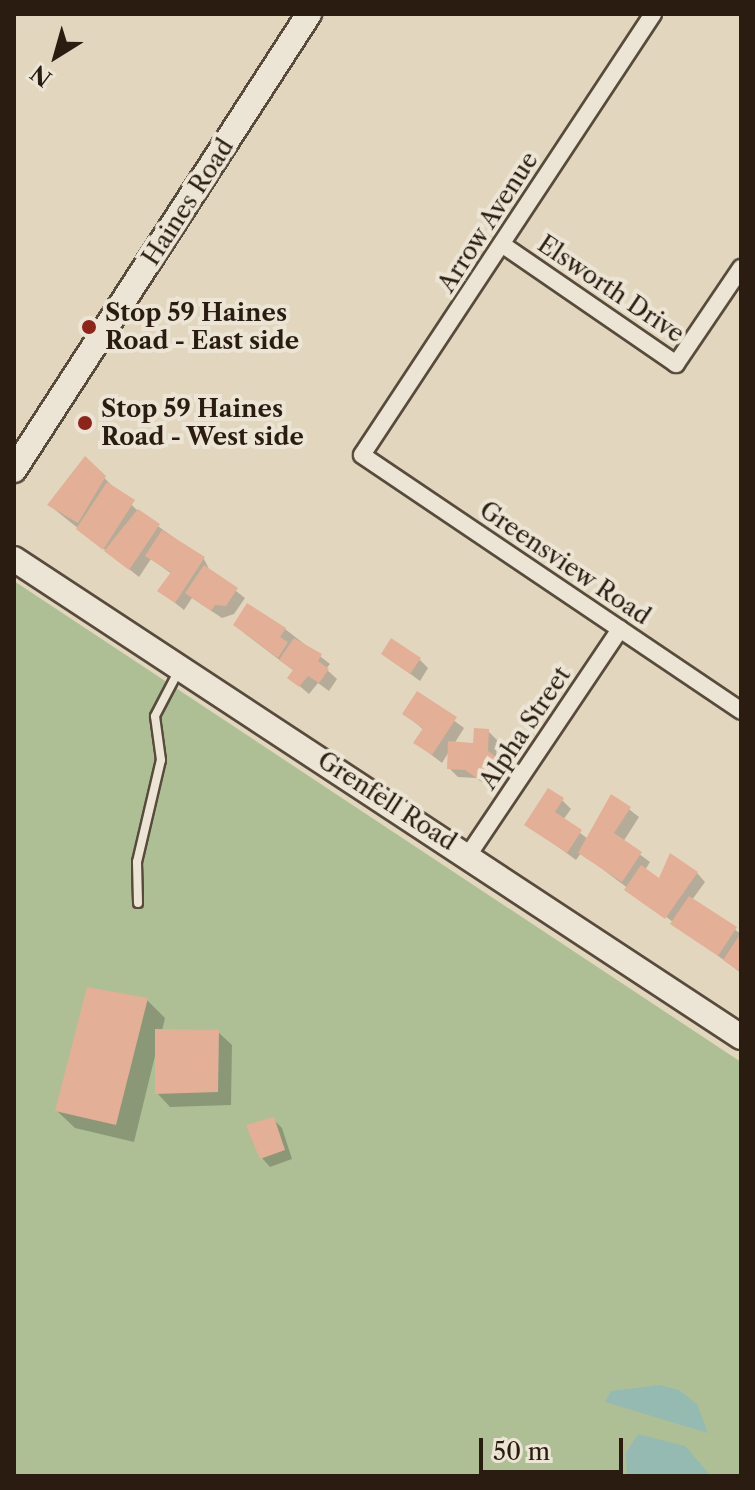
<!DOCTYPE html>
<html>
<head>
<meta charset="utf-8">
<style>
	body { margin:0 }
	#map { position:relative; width:755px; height:1490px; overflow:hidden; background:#e2d7be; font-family:"Libre Caslon Text",serif }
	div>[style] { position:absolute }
	.green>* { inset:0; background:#aebf96 }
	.water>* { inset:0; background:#95bab1 }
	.shadow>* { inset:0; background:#0003 }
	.building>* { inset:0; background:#e3af97 }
	.roads { filter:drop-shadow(2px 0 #584b3c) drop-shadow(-2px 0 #584b3c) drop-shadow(0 2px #584b3c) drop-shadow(0 -2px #584b3c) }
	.lane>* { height:8px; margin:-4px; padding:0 4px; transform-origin:4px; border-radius:4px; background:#ece5d5 }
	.street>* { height:16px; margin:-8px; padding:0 8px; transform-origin:8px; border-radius:8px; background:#ece5d5 }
	.secondary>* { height:24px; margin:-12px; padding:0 12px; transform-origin:12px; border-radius:12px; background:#ece5d5 }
	.dots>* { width:22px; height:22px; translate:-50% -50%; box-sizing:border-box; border:4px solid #ece5d5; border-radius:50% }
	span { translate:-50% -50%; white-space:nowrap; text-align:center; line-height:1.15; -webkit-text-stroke:8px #ece5d5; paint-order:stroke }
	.street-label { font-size:24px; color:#2a1c10 }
	.poi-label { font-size:24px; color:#2a1c10; font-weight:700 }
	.left { translate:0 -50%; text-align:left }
	.frame { position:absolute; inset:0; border:16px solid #2a1c10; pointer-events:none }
	.north { position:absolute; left:16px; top:16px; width:80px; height:80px; -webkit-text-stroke:6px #ece5d5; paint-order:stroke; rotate:217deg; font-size:22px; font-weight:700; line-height:32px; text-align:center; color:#2a1c10 }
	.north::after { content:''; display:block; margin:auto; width:28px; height:36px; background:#2a1c10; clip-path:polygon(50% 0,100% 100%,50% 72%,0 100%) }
	.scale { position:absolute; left:479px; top:1438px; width:144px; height:36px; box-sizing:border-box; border:4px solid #2a1c10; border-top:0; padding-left:10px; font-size:24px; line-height:28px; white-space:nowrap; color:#2a1c10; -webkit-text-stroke:6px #ece5d5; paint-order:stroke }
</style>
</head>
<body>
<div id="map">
	<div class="green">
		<i style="clip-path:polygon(14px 581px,741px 1062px,741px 1476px,14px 1476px)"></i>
	</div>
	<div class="water">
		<i style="clip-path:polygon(660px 1385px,679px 1390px,697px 1404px,708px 1433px,605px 1402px,611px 1391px)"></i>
		<i style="clip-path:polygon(638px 1434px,685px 1446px,711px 1476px,627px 1476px,626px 1453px)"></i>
	</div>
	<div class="shadow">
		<i style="clip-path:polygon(85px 459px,141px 514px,204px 559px,210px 571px,245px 598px,234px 614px,222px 618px,192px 598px,184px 610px,160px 591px,172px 574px,151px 559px,139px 577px,49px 505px)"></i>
		<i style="clip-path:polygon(285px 629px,330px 664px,326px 669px,337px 679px,329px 691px,318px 683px,309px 694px,290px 678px,294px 671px,244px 633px)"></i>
		<i style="clip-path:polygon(383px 654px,420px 660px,428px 668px,420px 681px)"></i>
		<i style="clip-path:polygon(418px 694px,464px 728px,454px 744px,475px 745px,488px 731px,497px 740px,496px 759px,510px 771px,496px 792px,476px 778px,458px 777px,449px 768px,450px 750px,442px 763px,416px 743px,424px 730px,405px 714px)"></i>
		<i style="clip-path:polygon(612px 796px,639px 817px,623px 842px,650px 862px,645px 870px,660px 881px,697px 873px,705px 882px,692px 900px,741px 934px,741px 973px,581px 853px,576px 860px,527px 824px,562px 800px,571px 809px,563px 820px,588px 839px)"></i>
		<i style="clip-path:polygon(147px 1000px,165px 1018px,162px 1031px,218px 1032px,232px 1045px,231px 1105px,170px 1107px,157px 1093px,155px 1056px,134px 1142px,75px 1128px,57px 1111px)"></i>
		<i style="clip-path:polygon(273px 1119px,282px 1128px,292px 1159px,270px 1167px,262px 1158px)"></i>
	</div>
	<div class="building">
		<i style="clip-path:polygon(85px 456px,106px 476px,78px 523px,47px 505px)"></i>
		<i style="clip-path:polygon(107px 482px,135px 500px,103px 550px,76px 529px)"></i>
		<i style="clip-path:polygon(138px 509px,160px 524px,129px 570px,104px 551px)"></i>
		<i style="clip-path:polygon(162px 530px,205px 557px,175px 603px,157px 591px,171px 572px,145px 556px)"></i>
		<i style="clip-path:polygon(204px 565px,238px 588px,226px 606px,215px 605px,211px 611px,185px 593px)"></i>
		<i style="clip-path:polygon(247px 603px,286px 628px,280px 637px,288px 642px,278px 658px,233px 625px)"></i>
		<i style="clip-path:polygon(294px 638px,322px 654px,318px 661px,329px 669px,319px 683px,308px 676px,299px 687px,287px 678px,293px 670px,279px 660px)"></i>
		<i style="clip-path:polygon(391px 638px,421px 658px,410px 674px,381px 654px)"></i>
		<i style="clip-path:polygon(417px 691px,457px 717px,432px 755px,413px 743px,423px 728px,402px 714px)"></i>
		<i style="clip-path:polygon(474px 728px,489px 729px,488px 751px,502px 761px,487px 785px,465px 770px,447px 769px,448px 741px,473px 743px)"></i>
		<i style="clip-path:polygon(548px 788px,564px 798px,555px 812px,582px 830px,567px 853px,524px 825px)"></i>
		<i style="clip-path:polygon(611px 794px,631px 807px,614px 833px,642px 852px,622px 882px,578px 853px)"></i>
		<i style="clip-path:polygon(670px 853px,698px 872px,665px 919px,624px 890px,641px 865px,659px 878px)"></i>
		<i style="clip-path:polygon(689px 896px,737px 927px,718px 956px,670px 924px)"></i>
		<i style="clip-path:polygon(741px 933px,741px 972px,723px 960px)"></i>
		<i style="clip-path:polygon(87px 987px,148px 998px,116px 1125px,55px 1111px)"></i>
		<i style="clip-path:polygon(155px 1029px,219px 1030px,218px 1092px,155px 1094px)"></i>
		<i style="clip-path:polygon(274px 1117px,285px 1150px,260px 1159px,246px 1125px)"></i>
	</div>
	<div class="roads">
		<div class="lane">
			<i style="left:138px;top:903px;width:41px;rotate:-91.4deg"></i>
			<i style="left:137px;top:862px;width:105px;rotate:-76.8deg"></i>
			<i style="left:161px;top:760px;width:44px;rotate:-97.8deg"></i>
			<i style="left:155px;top:716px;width:52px;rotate:-62.4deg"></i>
		</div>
		<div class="street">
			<i style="left:653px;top:14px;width:528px;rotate:123.42deg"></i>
			<i style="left:362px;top:455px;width:457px;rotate:34deg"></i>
			<i style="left:503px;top:245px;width:210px;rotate:34.5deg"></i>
			<i style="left:676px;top:364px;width:116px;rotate:-55.9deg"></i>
			<i style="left:469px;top:854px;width:271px;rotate:-56.1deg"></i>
		</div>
		<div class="secondary">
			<i style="left:14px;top:470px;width:543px;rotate:-57.1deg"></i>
			<i style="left:14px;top:559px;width:870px;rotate:33.32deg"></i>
		</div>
	</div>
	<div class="dots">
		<i style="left:89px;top:327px;background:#8f2418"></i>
		<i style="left:85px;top:423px;background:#8f2418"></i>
	</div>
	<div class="street-label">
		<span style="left:188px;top:202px;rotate:-57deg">Haines Road</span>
		<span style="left:488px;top:222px;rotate:-57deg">Arrow Avenue</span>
		<span style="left:611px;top:289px;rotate:34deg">Elsworth Drive</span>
		<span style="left:565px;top:563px;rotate:34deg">Greensview Road</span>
		<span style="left:525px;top:728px;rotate:-56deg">Alpha Street</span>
		<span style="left:387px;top:801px;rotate:33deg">Grenfell Road</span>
	</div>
	<div class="poi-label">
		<span class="left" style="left:105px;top:327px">Stop 59 Haines<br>Road - East side</span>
		<span class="left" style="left:101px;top:423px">Stop 59 Haines<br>Road - West side</span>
	</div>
	<div class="frame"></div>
	<div class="north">N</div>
	<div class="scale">50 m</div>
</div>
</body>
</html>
